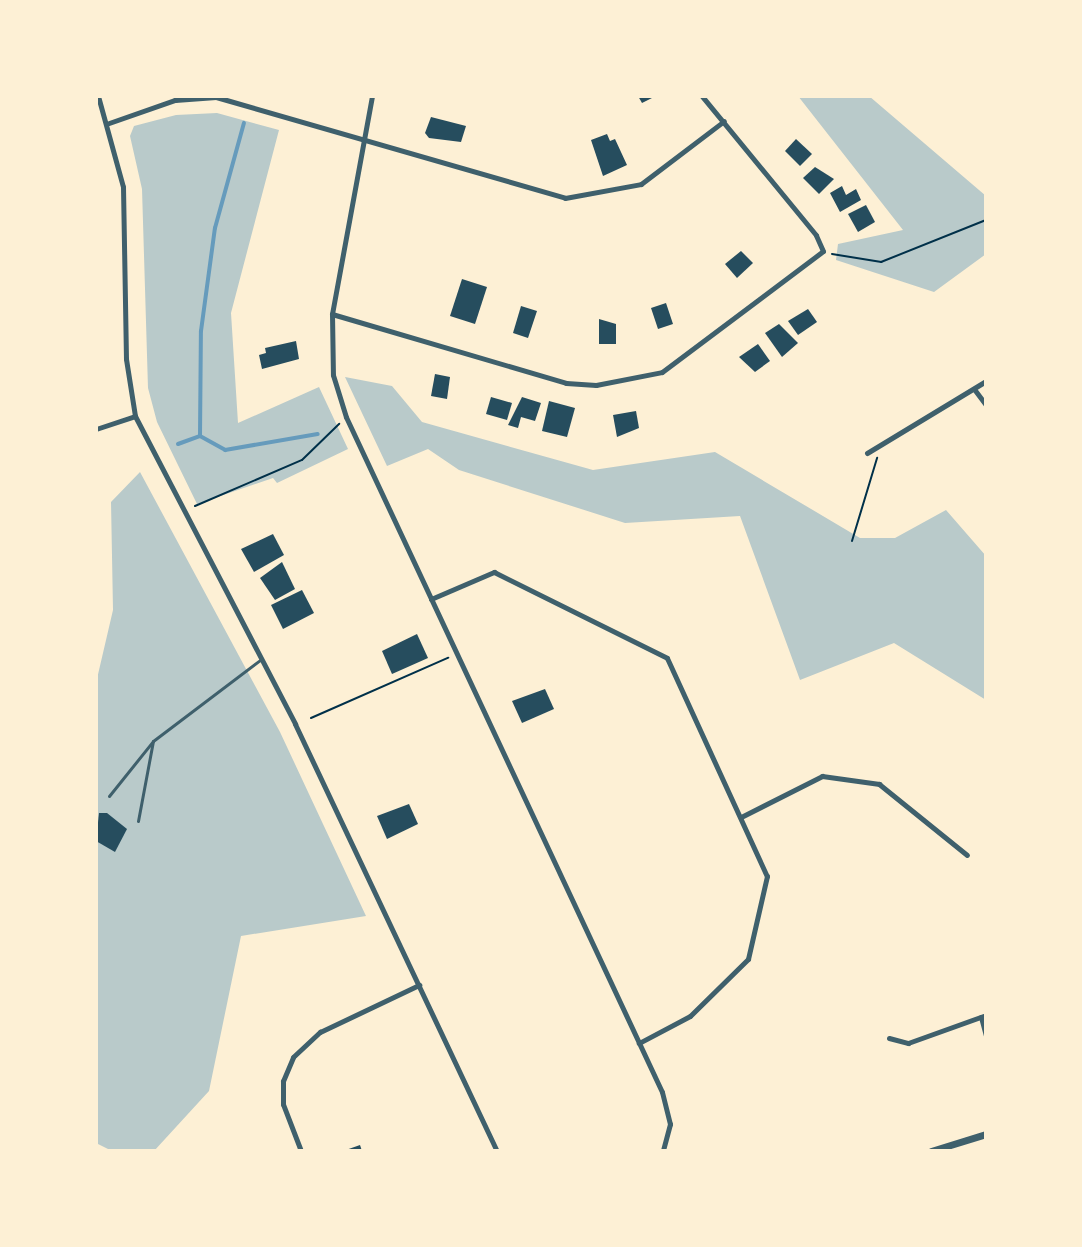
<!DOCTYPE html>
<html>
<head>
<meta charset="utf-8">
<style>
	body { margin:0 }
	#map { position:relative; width:1082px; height:1247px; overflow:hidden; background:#fdf0d5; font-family:"Noto Sans",sans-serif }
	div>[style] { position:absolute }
	.green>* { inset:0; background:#b9caca }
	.stream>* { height:4px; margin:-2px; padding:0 2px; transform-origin:2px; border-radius:2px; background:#669bbc }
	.building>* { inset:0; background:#264d5e }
	.path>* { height:2px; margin:-1px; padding:0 1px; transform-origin:1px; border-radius:1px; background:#003049 }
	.service>* { height:3px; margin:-1.5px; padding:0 1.5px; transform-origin:1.5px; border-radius:1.5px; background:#3f606c }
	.minor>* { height:5px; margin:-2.5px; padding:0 2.5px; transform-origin:2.5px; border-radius:2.5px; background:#3f606c }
	.tertiary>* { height:7px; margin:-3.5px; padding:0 3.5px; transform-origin:3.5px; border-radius:3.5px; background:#3f606c }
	span { translate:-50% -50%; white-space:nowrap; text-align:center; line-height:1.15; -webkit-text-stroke:6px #fdf0d5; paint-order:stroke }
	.frame { position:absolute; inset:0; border:98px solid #fdf0d5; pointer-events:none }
</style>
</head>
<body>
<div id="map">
	<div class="green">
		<i style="clip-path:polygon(798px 96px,869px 96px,986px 196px,986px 254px,934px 292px,836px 260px,838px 244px,903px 230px)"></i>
		<i style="clip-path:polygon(217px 113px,279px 130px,231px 313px,238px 423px,319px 387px,348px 449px,277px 483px,273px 478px,197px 504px,157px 422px,148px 388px,142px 189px,130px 136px,134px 126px,176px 115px)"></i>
		<i style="clip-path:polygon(345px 377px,392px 386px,422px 422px,593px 470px,715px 452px,860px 538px,895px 538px,946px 510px,986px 556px,986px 700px,894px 643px,800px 680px,740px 516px,625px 523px,459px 470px,428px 449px,387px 466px)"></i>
		<i style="clip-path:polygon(140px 472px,280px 732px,366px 916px,241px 936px,209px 1091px,154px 1151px,112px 1151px,96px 1143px,96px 683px,113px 610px,111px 502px)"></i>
	</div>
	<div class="stream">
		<i style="left:200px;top:436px;width:29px;rotate:29deg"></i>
		<i style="left:225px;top:450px;width:94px;rotate:-9.8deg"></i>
		<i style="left:178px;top:444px;width:23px;rotate:-20deg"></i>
		<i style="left:200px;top:436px;width:105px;rotate:-89.5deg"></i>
		<i style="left:201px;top:331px;width:104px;rotate:-82.3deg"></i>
		<i style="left:215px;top:228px;width:109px;rotate:-74.6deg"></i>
	</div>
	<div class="building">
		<i style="clip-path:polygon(638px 96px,656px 96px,642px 103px)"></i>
		<i style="clip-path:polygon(431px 117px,466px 126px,461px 142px,429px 138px,425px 133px)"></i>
		<i style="clip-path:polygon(607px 134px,610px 141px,615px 139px,627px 165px,603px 176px,591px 140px)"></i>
		<i style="clip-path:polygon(796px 139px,812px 154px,800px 166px,785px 151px)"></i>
		<i style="clip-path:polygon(815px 167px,834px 179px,819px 194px,803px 178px)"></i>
		<i style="clip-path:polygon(842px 186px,846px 195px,856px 189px,861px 200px,840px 212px,830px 193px)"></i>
		<i style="clip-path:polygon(866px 205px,875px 222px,858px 232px,848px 214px)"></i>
		<i style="clip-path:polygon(741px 251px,753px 263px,737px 278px,725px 264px)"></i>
		<i style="clip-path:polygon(462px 279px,487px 287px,475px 324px,450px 316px)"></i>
		<i style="clip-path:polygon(666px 303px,673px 324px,658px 329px,651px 308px)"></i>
		<i style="clip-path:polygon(521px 306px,537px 311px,528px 338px,513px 333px)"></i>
		<i style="clip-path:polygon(808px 309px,817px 322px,798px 335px,788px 321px)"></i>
		<i style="clip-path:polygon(599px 319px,616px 324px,616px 344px,599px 344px)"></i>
		<i style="clip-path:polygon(779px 324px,798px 343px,782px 357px,765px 333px)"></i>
		<i style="clip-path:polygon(296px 341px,299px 359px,262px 369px,259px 355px,266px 353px,265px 348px)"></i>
		<i style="clip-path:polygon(758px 344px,770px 361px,755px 372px,739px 357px)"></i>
		<i style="clip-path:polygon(435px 374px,450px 377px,447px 399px,431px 396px)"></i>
		<i style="clip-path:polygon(491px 397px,512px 403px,507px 420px,486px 414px)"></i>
		<i style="clip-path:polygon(522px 397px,541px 403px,535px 421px,521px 417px,518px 428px,508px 425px)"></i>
		<i style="clip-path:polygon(549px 401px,575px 408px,567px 437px,542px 431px)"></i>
		<i style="clip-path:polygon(636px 411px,639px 428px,617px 437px,613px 415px)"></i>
		<i style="clip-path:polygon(273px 534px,284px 555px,254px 572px,241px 549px)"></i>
		<i style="clip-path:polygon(282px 562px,295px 589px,275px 600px,260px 578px)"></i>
		<i style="clip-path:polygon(302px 590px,314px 613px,283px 629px,271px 605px)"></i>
		<i style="clip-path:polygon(417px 634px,428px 658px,392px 674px,382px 651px)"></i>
		<i style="clip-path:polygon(545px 689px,554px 709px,522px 723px,512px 701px)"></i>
		<i style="clip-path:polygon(409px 804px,418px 824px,387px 839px,377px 816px)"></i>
		<i style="clip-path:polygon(99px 813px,107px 813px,127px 829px,115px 852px,96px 841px)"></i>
		<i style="clip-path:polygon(360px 1145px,362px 1151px,343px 1151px)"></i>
	</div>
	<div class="path">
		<i style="left:832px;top:254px;width:50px;rotate:9.3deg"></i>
		<i style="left:881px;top:262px;width:113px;rotate:-21.8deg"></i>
		<i style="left:195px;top:506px;width:116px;rotate:-23.3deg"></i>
		<i style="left:302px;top:460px;width:52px;rotate:-44.2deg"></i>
		<i style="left:852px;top:541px;width:87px;rotate:-73.2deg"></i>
		<i style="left:311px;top:718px;width:150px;rotate:-23.7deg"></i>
	</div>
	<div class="service">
		<i style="left:109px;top:796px;width:70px;rotate:-51.3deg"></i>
		<i style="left:138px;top:821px;width:81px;rotate:-79.4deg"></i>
		<i style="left:153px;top:741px;width:134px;rotate:-37.1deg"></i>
	</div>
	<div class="minor">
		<i style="left:98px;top:96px;width:94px;rotate:74.6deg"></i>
		<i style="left:123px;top:187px;width:172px;rotate:89deg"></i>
		<i style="left:126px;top:359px;width:58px;rotate:81deg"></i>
		<i style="left:135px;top:416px;width:347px;rotate:62.5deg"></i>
		<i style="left:295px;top:724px;width:472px;rotate:64.7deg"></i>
		<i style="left:372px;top:96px;width:222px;rotate:100.4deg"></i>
		<i style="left:332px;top:314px;width:61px;rotate:89.1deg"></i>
		<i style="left:333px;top:375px;width:44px;rotate:72.8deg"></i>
		<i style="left:346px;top:417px;width:745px;rotate:64.91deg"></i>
		<i style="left:662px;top:1092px;width:33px;rotate:76deg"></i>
		<i style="left:670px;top:1124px;width:28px;rotate:105deg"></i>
		<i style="left:109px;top:123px;width:70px;rotate:-19.2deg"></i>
		<i style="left:175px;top:100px;width:41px;rotate:-4.2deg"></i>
		<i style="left:216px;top:97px;width:363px;rotate:16.1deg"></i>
		<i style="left:565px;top:198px;width:77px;rotate:-10.4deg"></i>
		<i style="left:641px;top:184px;width:104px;rotate:-37.2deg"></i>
		<i style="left:332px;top:314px;width:244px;rotate:16.4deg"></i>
		<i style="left:566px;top:383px;width:30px;rotate:4deg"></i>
		<i style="left:596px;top:385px;width:67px;rotate:-11.1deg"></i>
		<i style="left:662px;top:372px;width:201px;rotate:-36.9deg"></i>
		<i style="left:823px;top:251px;width:17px;rotate:-114deg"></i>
		<i style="left:816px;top:235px;width:180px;rotate:-129.4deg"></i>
		<i style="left:974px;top:389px;width:20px;rotate:53deg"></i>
		<i style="left:96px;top:429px;width:41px;rotate:-18.4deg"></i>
		<i style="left:867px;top:453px;width:139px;rotate:-31.2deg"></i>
		<i style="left:431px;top:599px;width:69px;rotate:-23.2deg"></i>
		<i style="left:494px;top:572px;width:193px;rotate:26.4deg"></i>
		<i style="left:667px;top:658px;width:240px;rotate:65.4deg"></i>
		<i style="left:767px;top:876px;width:85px;rotate:102.9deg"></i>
		<i style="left:748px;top:959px;width:81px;rotate:135.5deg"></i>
		<i style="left:690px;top:1016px;width:58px;rotate:152.1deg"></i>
		<i style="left:741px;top:817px;width:91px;rotate:-26.8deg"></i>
		<i style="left:822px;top:776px;width:58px;rotate:8deg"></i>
		<i style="left:879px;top:784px;width:113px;rotate:38.9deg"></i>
		<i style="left:981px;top:1017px;width:20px;rotate:75deg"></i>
		<i style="left:889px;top:1038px;width:20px;rotate:15deg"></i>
		<i style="left:908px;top:1043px;width:83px;rotate:-19.7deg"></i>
		<i style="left:301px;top:1151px;width:50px;rotate:-111deg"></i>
		<i style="left:283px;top:1104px;width:23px;rotate:-90deg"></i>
		<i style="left:283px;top:1081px;width:26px;rotate:-67deg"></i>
		<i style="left:293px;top:1057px;width:37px;rotate:-43deg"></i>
		<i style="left:320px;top:1032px;width:110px;rotate:-25.4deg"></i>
	</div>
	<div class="tertiary">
		<i style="left:931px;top:1151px;width:58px;rotate:-17.2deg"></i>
	</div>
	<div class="frame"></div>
</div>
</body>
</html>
